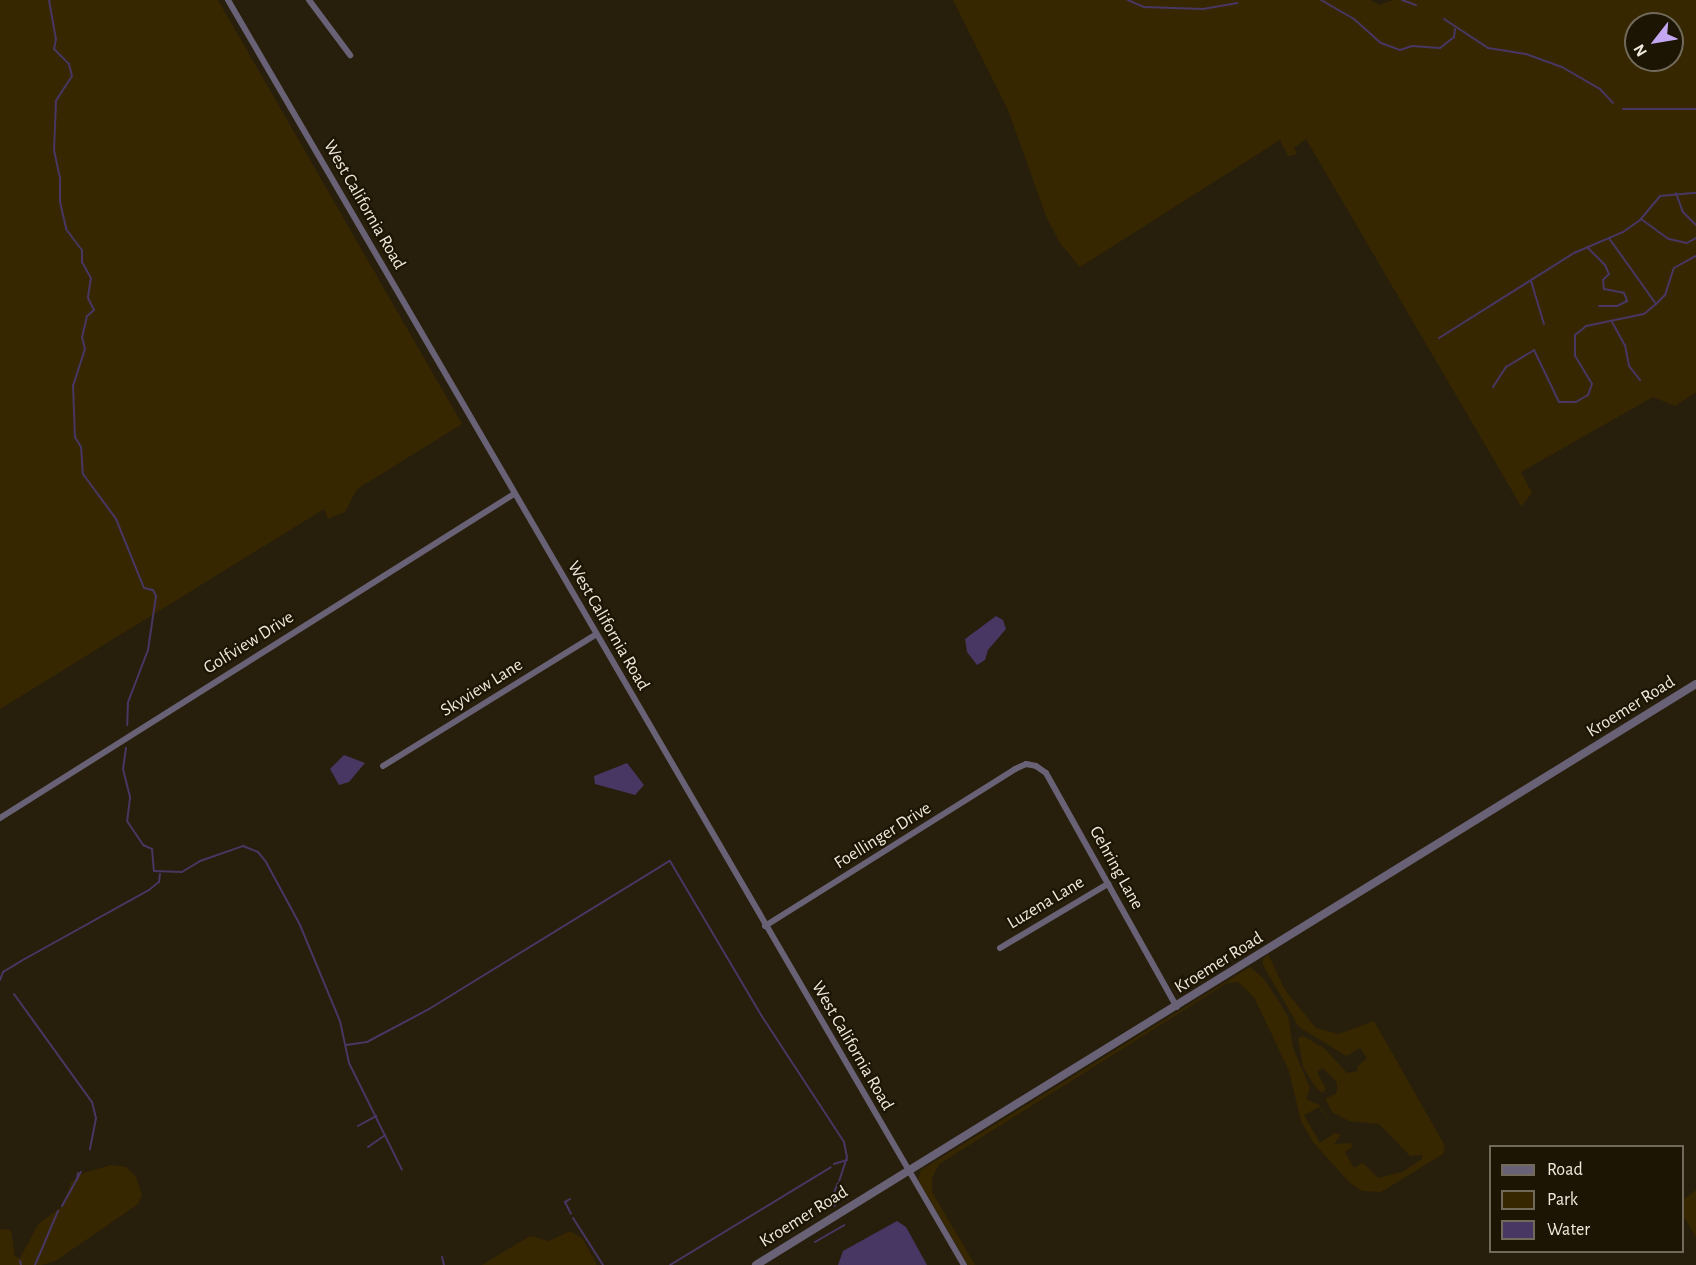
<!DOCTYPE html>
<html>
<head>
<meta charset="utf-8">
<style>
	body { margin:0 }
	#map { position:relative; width:1696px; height:1265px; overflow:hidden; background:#271f0c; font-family:"Alegreya Sans",sans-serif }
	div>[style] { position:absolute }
	.green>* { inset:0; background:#372700 }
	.water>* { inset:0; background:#483663 }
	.stream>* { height:2px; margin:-1px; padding:0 1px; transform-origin:1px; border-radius:1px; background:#483663 }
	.minor>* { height:6px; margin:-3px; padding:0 3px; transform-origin:3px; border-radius:3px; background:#696277 }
	.tertiary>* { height:8px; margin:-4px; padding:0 4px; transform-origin:4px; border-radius:4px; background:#696277 }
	span { translate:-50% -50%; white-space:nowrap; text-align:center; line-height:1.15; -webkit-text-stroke:4.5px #1d1504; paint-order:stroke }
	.street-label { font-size:18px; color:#eee9dd }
	.legend { position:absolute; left:1489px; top:1145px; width:195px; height:108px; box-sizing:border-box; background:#1d1504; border:2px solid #716a5b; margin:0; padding:8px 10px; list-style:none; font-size:18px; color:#eee9dd }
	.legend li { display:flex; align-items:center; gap:12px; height:30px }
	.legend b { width:30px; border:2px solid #716a5b }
	.north { position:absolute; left:1624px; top:12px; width:60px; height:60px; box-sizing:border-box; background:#1d1504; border:2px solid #716a5b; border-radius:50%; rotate:239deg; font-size:16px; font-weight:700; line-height:24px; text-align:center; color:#eee9dd }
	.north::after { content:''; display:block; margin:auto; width:21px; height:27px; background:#c3a7f2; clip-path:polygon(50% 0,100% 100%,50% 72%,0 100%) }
</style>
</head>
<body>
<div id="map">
	<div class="green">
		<i style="clip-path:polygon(0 0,218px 0,462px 424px,357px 489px,345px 512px,328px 519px,324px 509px,0 709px)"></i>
		<i style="clip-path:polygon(evenodd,953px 0,1370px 0,1380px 5px,1393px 0,1696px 0,1696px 392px,1675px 406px,1653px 397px,1521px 472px,1532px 493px,1521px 506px,1306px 139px,1294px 148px,1297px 154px,1288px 156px,1280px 140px,1080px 267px,1060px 243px,1046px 216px,1008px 110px,953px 0,1636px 24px,1672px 24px,1672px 60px,1636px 60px,1636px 24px)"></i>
		<i style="clip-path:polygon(1268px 954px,1285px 990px,1316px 1028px,1339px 1034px,1374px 1021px,1445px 1146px,1443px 1154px,1381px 1192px,1362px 1191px,1349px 1182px,1313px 1142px,1301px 1121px,1289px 1071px,1254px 997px,1238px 982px,1227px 983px,939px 1164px,932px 1178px,932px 1192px,975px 1265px,968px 1265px,918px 1180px,921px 1170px,1250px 967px,1264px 979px,1288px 1016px,1293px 1048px,1310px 1088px,1306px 1099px,1319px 1105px,1334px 1129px,1319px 1107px,1304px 1115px,1320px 1143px,1335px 1133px,1341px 1135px,1334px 1144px,1350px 1143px,1353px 1146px,1345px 1152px,1354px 1168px,1363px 1163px,1378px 1178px,1402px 1172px,1422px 1159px,1422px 1155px,1410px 1156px,1379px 1124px,1349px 1121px,1333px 1113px,1325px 1099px,1337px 1093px,1337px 1083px,1323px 1068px,1317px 1072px,1326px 1089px,1322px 1093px,1316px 1088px,1303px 1067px,1298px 1038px,1303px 1036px,1324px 1048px,1347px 1073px,1358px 1071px,1357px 1067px,1367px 1058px,1360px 1048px,1346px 1056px,1299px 1027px,1263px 965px,1263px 959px)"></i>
		<i style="clip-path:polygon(111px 1165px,126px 1167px,136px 1177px,142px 1195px,138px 1204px,57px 1260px,42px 1265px,0 1265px,0 1229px,11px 1230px,15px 1257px,20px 1258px,39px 1223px,63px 1206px,71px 1182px,83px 1173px)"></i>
		<i style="clip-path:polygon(1696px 1190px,1696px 1237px,1682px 1214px,1683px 1200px)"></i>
		<i style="clip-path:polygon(570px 1231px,583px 1239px,597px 1265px,482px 1265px,530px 1236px,549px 1241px)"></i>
	</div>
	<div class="water">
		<i style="clip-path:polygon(996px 616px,1003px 620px,1006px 629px,988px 650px,985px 660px,977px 665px,967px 652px,965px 639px)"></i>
		<i style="clip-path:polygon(344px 755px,365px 763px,349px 782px,339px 785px,330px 769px)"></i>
		<i style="clip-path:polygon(627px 763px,644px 785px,635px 795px,595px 784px,594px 776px)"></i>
		<i style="clip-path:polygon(897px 1221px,906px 1227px,927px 1265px,838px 1265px,843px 1251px)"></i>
	</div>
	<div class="stream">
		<i style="left:49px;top:0;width:40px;rotate:80deg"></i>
		<i style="left:56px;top:39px;width:10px;rotate:101deg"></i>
		<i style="left:54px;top:49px;width:21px;rotate:45deg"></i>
		<i style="left:69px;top:64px;width:12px;rotate:76deg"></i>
		<i style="left:72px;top:76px;width:30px;rotate:123deg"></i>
		<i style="left:56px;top:101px;width:49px;rotate:92.3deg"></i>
		<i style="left:54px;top:150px;width:29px;rotate:78deg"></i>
		<i style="left:60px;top:178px;width:24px;rotate:90deg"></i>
		<i style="left:60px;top:202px;width:28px;rotate:77deg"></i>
		<i style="left:66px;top:229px;width:26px;rotate:53deg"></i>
		<i style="left:82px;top:250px;width:12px;rotate:90deg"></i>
		<i style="left:82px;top:262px;width:18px;rotate:61deg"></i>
		<i style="left:91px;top:278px;width:20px;rotate:99deg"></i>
		<i style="left:88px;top:298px;width:13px;rotate:63deg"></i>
		<i style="left:94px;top:310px;width:9px;rotate:139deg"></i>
		<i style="left:87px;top:316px;width:22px;rotate:103deg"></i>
		<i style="left:82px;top:337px;width:12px;rotate:76deg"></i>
		<i style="left:85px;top:349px;width:38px;rotate:108deg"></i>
		<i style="left:73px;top:385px;width:52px;rotate:87.8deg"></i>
		<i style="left:75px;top:437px;width:12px;rotate:59deg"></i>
		<i style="left:81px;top:447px;width:27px;rotate:86deg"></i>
		<i style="left:83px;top:474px;width:56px;rotate:53.7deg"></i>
		<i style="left:116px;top:519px;width:74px;rotate:67.9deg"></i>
		<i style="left:144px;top:588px;width:9px;rotate:13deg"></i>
		<i style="left:153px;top:590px;width:7px;rotate:63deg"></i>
		<i style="left:156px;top:596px;width:55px;rotate:98.4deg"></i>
		<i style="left:148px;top:650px;width:56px;rotate:111deg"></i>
		<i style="left:128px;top:702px;width:23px;rotate:92deg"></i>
		<i style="left:1128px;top:0;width:17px;rotate:24deg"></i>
		<i style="left:1144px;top:7px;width:59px;rotate:1.9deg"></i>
		<i style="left:1203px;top:9px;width:35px;rotate:-10deg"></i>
		<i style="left:1321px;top:0;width:38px;rotate:30deg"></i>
		<i style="left:1354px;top:19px;width:36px;rotate:42deg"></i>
		<i style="left:1381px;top:43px;width:20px;rotate:20deg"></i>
		<i style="left:1400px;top:50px;width:13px;rotate:-18deg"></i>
		<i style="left:1412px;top:46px;width:28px;rotate:4deg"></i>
		<i style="left:1440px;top:48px;width:18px;rotate:-38deg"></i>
		<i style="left:1454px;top:37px;width:8px;rotate:-83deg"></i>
		<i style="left:1402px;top:0;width:15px;rotate:20deg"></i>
		<i style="left:1444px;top:19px;width:53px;rotate:33.4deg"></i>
		<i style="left:1488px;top:48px;width:38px;rotate:9deg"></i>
		<i style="left:1526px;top:54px;width:38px;rotate:20deg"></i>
		<i style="left:1562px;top:67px;width:44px;rotate:30.1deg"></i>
		<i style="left:1600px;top:89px;width:19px;rotate:47deg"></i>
		<i style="left:1623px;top:109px;width:73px"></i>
		<i style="left:1676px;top:193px;width:20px;rotate:70deg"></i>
		<i style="left:1683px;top:212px;width:18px;rotate:45deg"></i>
		<i style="left:1641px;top:219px;width:34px;rotate:36deg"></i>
		<i style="left:1669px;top:239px;width:18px;rotate:13deg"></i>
		<i style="left:1687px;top:243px;width:10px;rotate:-29deg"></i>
		<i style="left:1587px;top:247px;width:25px;rotate:45deg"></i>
		<i style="left:1605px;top:265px;width:10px;rotate:66deg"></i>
		<i style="left:1609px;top:274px;width:8px;rotate:135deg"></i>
		<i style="left:1603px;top:280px;width:9px;rotate:84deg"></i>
		<i style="left:1604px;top:289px;width:20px;rotate:11deg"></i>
		<i style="left:1624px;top:293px;width:9px;rotate:69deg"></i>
		<i style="left:1627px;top:301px;width:11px;rotate:153deg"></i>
		<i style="left:1617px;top:306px;width:18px;rotate:180deg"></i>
		<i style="left:1531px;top:281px;width:45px;rotate:73.2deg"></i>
		<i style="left:1656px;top:304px;width:13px;rotate:-45deg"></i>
		<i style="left:1665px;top:295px;width:28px;rotate:-72deg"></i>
		<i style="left:1674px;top:268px;width:25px;rotate:-29deg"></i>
		<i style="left:1612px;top:322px;width:26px;rotate:61deg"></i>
		<i style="left:1625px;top:345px;width:21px;rotate:79deg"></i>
		<i style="left:1629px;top:366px;width:18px;rotate:52deg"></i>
		<i style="left:1439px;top:338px;width:160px;rotate:-32.2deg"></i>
		<i style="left:1574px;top:253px;width:53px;rotate:-23.2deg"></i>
		<i style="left:1623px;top:232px;width:21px;rotate:-35deg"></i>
		<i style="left:1640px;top:220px;width:31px;rotate:-50deg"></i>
		<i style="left:1660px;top:196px;width:36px;rotate:-5deg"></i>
		<i style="left:1493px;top:387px;width:24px;rotate:-57deg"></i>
		<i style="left:1506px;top:367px;width:33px;rotate:-31deg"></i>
		<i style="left:1534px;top:350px;width:58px;rotate:64.3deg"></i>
		<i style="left:1559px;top:402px;width:17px"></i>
		<i style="left:1576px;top:402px;width:14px;rotate:-30deg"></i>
		<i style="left:1588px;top:395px;width:12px;rotate:-70deg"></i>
		<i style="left:1592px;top:384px;width:33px;rotate:-121deg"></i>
		<i style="left:1575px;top:356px;width:21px;rotate:-90deg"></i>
		<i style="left:1575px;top:335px;width:14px;rotate:-39deg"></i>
		<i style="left:1586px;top:326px;width:59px;rotate:-11.7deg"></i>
		<i style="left:1644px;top:314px;width:16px;rotate:-40deg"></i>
		<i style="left:1656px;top:304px;width:81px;rotate:-125.5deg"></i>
		<i style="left:126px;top:748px;width:21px;rotate:98deg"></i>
		<i style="left:123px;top:769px;width:30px;rotate:76deg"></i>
		<i style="left:130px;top:798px;width:23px;rotate:97deg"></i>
		<i style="left:127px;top:821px;width:29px;rotate:56deg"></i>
		<i style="left:143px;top:845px;width:10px;rotate:24deg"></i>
		<i style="left:152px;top:849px;width:22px;rotate:85deg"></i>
		<i style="left:154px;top:871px;width:28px;rotate:2deg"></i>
		<i style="left:182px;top:872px;width:21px;rotate:-31deg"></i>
		<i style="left:200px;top:861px;width:46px;rotate:-19.2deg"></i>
		<i style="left:243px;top:846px;width:16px;rotate:22deg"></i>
		<i style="left:258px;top:852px;width:13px;rotate:51deg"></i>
		<i style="left:266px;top:862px;width:72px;rotate:61.6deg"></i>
		<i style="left:300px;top:925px;width:104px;rotate:67.4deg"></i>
		<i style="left:340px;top:1021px;width:43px;rotate:77.9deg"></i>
		<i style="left:349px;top:1063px;width:119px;rotate:63.6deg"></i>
		<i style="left:0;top:980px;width:9px;rotate:-69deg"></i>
		<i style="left:3px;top:972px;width:21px;rotate:-31deg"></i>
		<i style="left:21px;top:961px;width:146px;rotate:-29deg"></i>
		<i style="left:149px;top:890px;width:13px;rotate:-39deg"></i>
		<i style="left:159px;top:882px;width:8px;rotate:-83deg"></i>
		<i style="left:14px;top:994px;width:133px;rotate:54.2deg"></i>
		<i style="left:92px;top:1102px;width:16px;rotate:76deg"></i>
		<i style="left:96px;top:1118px;width:32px;rotate:101deg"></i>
		<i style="left:346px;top:1045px;width:21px;rotate:-8deg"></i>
		<i style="left:367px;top:1042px;width:70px;rotate:-28deg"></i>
		<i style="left:429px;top:1009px;width:283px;rotate:-31.6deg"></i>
		<i style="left:670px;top:861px;width:179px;rotate:59.4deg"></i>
		<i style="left:761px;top:1015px;width:152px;rotate:56.8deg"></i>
		<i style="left:844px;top:1142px;width:15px;rotate:79deg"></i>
		<i style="left:847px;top:1157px;width:25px;rotate:108deg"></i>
		<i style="left:358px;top:1126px;width:21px;rotate:-29deg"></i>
		<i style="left:368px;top:1147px;width:21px;rotate:-35deg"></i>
		<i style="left:834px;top:1164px;width:14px;rotate:-17deg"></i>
		<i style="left:77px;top:1180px;width:7px;rotate:-82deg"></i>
		<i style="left:570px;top:1199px;width:6px;rotate:149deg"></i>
		<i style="left:565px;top:1202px;width:13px;rotate:63deg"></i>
		<i style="left:62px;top:1206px;width:39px;rotate:-61deg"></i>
		<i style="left:835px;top:1206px;width:7px;rotate:-124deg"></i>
		<i style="left:831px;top:1200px;width:18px;rotate:-68deg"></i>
		<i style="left:573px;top:1218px;width:56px;rotate:57.4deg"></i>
		<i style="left:815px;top:1242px;width:34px;rotate:-30deg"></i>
		<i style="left:442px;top:1257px;width:8px;rotate:76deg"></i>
		<i style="left:20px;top:1261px;width:4px;rotate:76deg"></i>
		<i style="left:35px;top:1265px;width:59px;rotate:-66.9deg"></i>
		<i style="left:670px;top:1265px;width:188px;rotate:-31.3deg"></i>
	</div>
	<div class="minor">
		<i style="left:228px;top:0;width:1464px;rotate:59.81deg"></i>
		<i style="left:309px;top:0;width:69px;rotate:53.3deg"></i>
		<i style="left:383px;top:766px;width:249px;rotate:-31.7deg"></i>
		<i style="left:0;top:818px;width:608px;rotate:-32.23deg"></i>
		<i style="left:765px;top:926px;width:295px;rotate:-32.1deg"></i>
		<i style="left:1015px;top:769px;width:12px;rotate:-24deg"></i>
		<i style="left:1026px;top:764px;width:10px;rotate:11deg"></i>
		<i style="left:1036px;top:766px;width:12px;rotate:35deg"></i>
		<i style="left:1046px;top:773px;width:268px;rotate:60.8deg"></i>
		<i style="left:1000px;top:948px;width:126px;rotate:-30.7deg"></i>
	</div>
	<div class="tertiary">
		<i style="left:756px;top:1265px;width:1105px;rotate:-31.72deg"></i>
	</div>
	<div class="street-label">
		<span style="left:364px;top:205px;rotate:60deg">West California Road</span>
		<span style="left:608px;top:626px;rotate:60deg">West California Road</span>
		<span style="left:249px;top:643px;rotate:-32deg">Golfview Drive</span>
		<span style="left:482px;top:688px;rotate:-32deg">Skyview Lane</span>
		<span style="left:1631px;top:707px;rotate:-32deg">Kroemer Road</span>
		<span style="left:883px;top:836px;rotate:-32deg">Foellinger Drive</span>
		<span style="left:1116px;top:868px;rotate:61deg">Gehring Lane</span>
		<span style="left:1046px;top:903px;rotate:-31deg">Luzena Lane</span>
		<span style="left:1219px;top:963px;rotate:-32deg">Kroemer Road</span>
		<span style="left:852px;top:1046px;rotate:60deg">West California Road</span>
		<span style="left:804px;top:1217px;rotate:-32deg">Kroemer Road</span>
	</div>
	<ul class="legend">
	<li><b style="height:8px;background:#696277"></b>Road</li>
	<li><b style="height:16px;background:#372700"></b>Park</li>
	<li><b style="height:16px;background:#483663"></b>Water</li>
	</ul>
	<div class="north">N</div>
</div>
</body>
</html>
